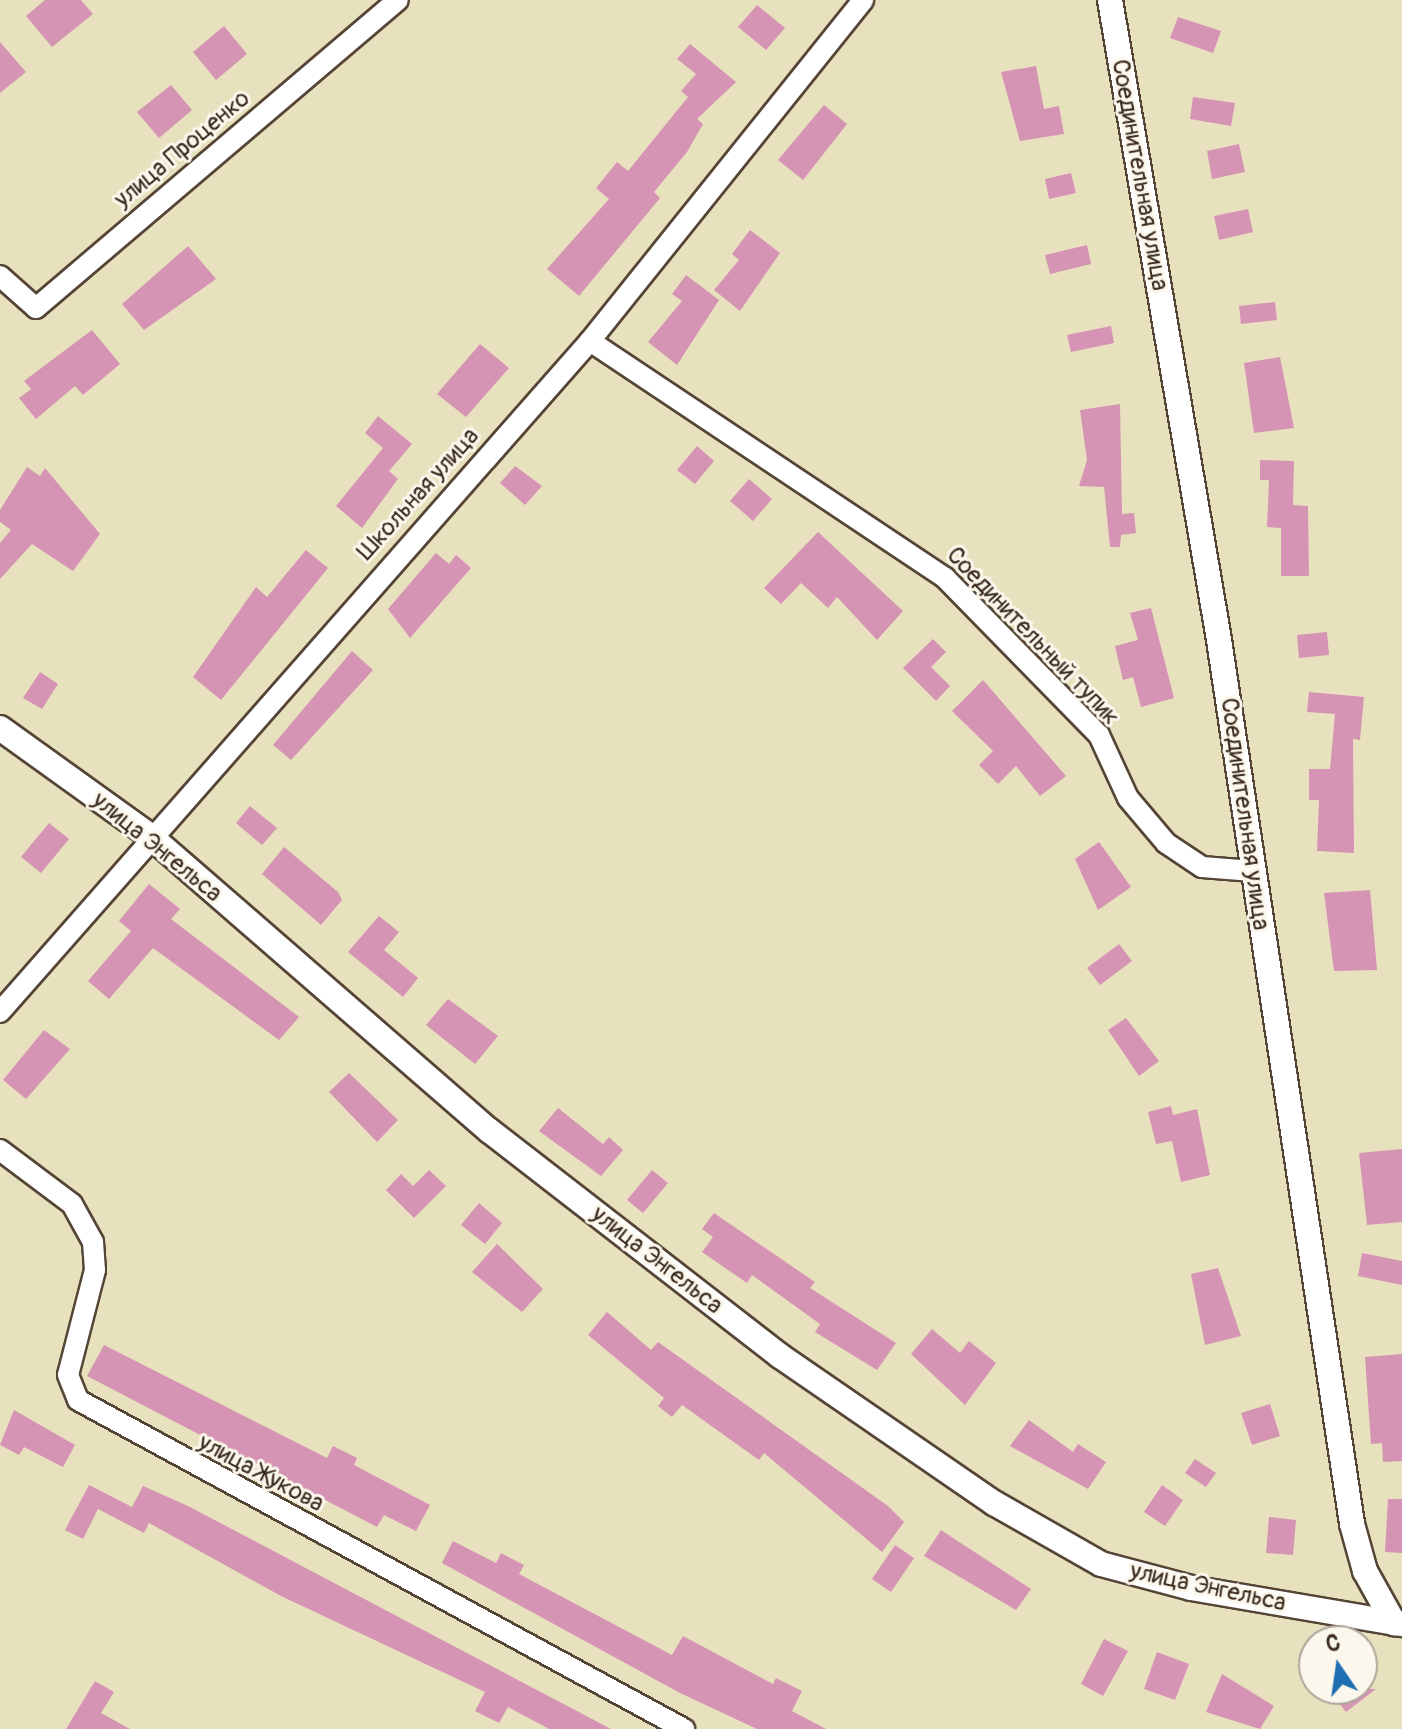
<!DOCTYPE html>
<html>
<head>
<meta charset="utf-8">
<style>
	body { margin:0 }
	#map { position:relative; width:1402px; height:1729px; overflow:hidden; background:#e8e1be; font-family:Pangolin,sans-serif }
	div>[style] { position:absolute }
	.building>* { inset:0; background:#d594b3 }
	.roads { filter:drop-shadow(2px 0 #554536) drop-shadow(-2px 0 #554536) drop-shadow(0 2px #554536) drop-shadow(0 -2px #554536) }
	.minor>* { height:20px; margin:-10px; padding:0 10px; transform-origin:10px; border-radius:10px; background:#fff }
	.tertiary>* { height:24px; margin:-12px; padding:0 12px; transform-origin:12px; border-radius:12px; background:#fff }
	span { translate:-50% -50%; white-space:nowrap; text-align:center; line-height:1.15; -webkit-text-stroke:6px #fbf7ec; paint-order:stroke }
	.street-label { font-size:24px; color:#3b2a1e }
	.north { position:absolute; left:1298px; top:1625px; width:80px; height:80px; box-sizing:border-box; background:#fbf7ec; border:2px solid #aea59a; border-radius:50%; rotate:347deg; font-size:22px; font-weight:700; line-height:32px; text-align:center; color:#3b2a1e }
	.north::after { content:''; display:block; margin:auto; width:28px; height:36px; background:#1f6fb2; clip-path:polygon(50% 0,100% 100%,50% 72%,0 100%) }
</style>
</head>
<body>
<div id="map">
	<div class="building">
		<i style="clip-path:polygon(45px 0,81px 0,93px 14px,52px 47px,26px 16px)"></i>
		<i style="clip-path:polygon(757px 5px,785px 28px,766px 50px,738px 27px)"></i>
		<i style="clip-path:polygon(1178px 17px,1221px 31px,1213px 53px,1170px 38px)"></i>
		<i style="clip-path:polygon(224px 26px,247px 54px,216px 80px,193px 52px)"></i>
		<i style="clip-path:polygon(0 42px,26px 72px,0 93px)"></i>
		<i style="clip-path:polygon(690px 44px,736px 82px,697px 119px,703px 124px,687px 152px,654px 192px,660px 198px,579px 296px,547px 269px,609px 199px,596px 188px,617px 162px,628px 171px,688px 97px,681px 91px,696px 74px,677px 59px)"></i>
		<i style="clip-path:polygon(1036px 66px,1044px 109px,1059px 106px,1064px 134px,1020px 141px,1001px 72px)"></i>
		<i style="clip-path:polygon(171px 85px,192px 110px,159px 138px,137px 112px)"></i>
		<i style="clip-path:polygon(1193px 97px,1235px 103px,1231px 126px,1190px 119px)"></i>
		<i style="clip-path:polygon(824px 105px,847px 124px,803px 180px,778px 160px)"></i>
		<i style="clip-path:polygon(1239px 144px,1245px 172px,1212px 179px,1207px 151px)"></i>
		<i style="clip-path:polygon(1071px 173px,1076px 193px,1049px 199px,1045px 179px)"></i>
		<i style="clip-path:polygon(1248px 209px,1253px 232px,1219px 240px,1214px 216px)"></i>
		<i style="clip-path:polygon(750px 230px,780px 253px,740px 311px,714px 290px,739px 260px,732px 254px)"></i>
		<i style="clip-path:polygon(1087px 245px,1091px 264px,1050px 274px,1045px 255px)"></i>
		<i style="clip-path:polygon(188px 246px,216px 279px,144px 330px,122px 304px)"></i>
		<i style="clip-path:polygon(686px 275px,719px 300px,677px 365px,648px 342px,682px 301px,672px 294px)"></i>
		<i style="clip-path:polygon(1275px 302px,1277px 320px,1241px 324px,1239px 306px)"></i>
		<i style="clip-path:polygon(1111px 326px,1114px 343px,1071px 352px,1067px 335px)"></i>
		<i style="clip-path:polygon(92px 330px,120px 364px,83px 395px,75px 386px,36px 419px,19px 398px,31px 389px,24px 381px)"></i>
		<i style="clip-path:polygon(480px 344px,509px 368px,466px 417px,437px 394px)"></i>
		<i style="clip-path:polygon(1280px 357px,1294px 428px,1254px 433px,1244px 363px)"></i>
		<i style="clip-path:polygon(1120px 404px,1122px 514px,1134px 513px,1136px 533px,1121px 535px,1120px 547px,1110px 547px,1104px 487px,1079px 486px,1087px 460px,1080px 410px)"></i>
		<i style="clip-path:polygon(378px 416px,412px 444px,389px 471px,398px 479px,362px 528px,336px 506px,383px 448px,365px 433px)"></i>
		<i style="clip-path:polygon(697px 446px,714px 461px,695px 484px,677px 470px)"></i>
		<i style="clip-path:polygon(1260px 460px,1294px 461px,1293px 505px,1308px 506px,1309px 576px,1281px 576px,1281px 528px,1267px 527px,1269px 480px,1260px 480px)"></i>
		<i style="clip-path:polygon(515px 466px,542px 486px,525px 505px,500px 483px)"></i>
		<i style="clip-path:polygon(27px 467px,40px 476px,45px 468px,100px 534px,73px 571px,32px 544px,0 579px,0 543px,11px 530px,0 522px,0 510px)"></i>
		<i style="clip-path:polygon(749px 479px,772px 499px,753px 521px,730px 501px)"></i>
		<i style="clip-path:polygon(818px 532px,903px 611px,877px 640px,837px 597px,828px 608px,801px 583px,781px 604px,764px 588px)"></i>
		<i style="clip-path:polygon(306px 550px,328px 568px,221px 700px,193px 677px,256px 587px,267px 597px)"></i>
		<i style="clip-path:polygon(436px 553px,449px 564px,456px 555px,471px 568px,410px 638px,388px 609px)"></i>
		<i style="clip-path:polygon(1151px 608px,1174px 698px,1141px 707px,1133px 677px,1123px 680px,1115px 646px,1138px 640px,1130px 613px)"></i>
		<i style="clip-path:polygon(1327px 632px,1329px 655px,1299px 658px,1297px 635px)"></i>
		<i style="clip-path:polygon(933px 639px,946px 652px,931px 667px,950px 686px,936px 701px,903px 668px)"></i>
		<i style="clip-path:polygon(352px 651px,373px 670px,291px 760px,273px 745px)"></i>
		<i style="clip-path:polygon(40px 672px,58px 684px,42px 709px,23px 698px)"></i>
		<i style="clip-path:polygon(983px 680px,1066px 776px,1040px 796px,1016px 766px,998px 784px,979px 765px,993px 751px,952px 711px)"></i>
		<i style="clip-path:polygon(1309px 692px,1364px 697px,1360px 740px,1353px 739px,1354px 853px,1317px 851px,1319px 800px,1309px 800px,1309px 769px,1330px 769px,1335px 714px,1307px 712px)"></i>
		<i style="clip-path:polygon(250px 806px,277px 828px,262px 845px,236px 823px)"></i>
		<i style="clip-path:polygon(49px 823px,69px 839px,41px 873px,21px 857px)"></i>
		<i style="clip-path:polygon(1099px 842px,1131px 887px,1098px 910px,1075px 859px)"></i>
		<i style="clip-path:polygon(284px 847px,338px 892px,342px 900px,321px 925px,262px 874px)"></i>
		<i style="clip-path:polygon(149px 884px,180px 909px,171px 919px,299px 1017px,279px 1040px,153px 948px,109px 999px,88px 981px,131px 931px,119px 921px)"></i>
		<i style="clip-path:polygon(1370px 890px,1377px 970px,1334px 971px,1324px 893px)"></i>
		<i style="clip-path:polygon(379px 916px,399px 932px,384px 950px,418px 978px,403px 997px,348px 952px)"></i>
		<i style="clip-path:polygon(1119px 944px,1132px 961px,1100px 985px,1087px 968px)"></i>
		<i style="clip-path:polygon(448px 999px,498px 1036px,475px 1064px,426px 1025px)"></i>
		<i style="clip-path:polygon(1126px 1018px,1159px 1061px,1139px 1076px,1108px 1030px)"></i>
		<i style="clip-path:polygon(44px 1030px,70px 1049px,26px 1099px,3px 1080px)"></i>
		<i style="clip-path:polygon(349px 1073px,398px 1120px,377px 1142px,329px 1092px)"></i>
		<i style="clip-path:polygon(1171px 1106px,1173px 1115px,1197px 1109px,1210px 1175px,1181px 1182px,1172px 1141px,1156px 1144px,1148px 1112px)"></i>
		<i style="clip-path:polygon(558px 1108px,603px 1144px,609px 1137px,623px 1150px,601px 1176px,539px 1131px)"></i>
		<i style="clip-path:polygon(1402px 1149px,1402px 1222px,1367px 1225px,1359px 1153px)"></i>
		<i style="clip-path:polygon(429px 1170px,446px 1186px,414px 1218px,386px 1190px,401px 1174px,413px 1186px)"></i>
		<i style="clip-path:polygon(652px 1170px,668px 1183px,643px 1213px,627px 1200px)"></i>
		<i style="clip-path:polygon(479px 1203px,502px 1223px,485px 1244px,461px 1225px)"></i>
		<i style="clip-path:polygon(714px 1213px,815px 1282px,810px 1288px,896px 1343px,877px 1370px,815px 1332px,820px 1324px,752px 1275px,747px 1283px,702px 1252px,713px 1237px,702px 1229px)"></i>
		<i style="clip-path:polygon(497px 1244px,543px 1289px,522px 1312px,472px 1272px)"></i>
		<i style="clip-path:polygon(1362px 1253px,1402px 1261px,1402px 1285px,1358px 1276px)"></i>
		<i style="clip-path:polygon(1218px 1268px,1241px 1336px,1205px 1345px,1191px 1274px)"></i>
		<i style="clip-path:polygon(607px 1312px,651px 1350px,658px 1342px,888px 1506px,904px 1522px,882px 1552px,764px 1453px,759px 1460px,682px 1405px,672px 1417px,658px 1406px,664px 1398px,588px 1335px)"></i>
		<i style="clip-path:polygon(932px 1329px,960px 1353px,969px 1341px,996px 1363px,965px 1405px,911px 1354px)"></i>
		<i style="clip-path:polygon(104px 1345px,327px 1458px,333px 1446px,357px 1458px,354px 1465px,430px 1505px,416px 1531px,384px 1515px,377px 1527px,87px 1376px)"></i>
		<i style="clip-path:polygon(1402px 1354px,1402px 1461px,1383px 1462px,1382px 1443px,1371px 1444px,1365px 1357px)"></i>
		<i style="clip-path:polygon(1270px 1404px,1280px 1436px,1252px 1445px,1241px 1413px)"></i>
		<i style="clip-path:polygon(14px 1410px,75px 1445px,63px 1467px,24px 1447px,19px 1455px,0 1445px)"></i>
		<i style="clip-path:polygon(1029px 1420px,1073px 1452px,1078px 1444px,1106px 1462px,1088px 1489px,1010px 1446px)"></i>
		<i style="clip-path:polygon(1195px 1459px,1216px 1473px,1206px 1487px,1185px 1473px)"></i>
		<i style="clip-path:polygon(89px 1485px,132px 1507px,143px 1486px,188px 1506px,611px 1729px,549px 1729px,508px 1707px,499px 1723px,475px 1711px,485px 1692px,281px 1596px,149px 1523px,144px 1533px,98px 1509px,83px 1539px,65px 1530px)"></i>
		<i style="clip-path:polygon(1162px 1485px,1183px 1500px,1165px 1526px,1144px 1512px)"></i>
		<i style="clip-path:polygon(1388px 1499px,1402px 1499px,1402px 1553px,1385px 1552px)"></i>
		<i style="clip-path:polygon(1269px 1517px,1296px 1520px,1293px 1555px,1266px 1553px)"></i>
		<i style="clip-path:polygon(941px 1530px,1031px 1589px,1016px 1610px,924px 1556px)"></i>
		<i style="clip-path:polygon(453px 1541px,496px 1563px,501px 1553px,524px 1565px,519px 1574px,672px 1655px,683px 1636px,773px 1684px,776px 1678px,802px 1691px,792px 1711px,826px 1729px,757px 1729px,680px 1693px,442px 1563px)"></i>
		<i style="clip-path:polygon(895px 1545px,914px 1558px,891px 1592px,872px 1579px)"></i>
		<i style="clip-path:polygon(1104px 1639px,1128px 1651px,1103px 1696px,1081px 1684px)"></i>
		<i style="clip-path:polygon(1157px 1652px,1189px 1664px,1175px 1700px,1144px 1689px)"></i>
		<i style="clip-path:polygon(1222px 1674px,1274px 1706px,1260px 1729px,1206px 1712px)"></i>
		<i style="clip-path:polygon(95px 1681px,114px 1692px,101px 1713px,130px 1729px,66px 1729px)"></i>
		<i style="clip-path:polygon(1328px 1689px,1376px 1689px,1346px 1712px)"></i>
	</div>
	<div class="roads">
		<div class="minor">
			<i style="left:0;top:276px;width:48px;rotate:41.6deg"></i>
			<i style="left:36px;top:308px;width:475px;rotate:-40.4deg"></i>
			<i style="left:590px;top:341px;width:427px;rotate:33.7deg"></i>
			<i style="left:945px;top:578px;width:220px;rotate:45.6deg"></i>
			<i style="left:1099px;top:735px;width:69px;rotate:65.3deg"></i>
			<i style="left:1128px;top:798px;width:59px;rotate:49.8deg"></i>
			<i style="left:1166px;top:843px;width:43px;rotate:33.7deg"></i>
			<i style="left:1202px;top:867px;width:51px;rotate:4.5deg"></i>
			<i style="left:0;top:1012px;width:893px;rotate:-48.68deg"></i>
			<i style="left:590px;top:341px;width:437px;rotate:-51.3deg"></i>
			<i style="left:0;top:1150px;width:90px;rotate:36.9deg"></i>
			<i style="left:72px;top:1204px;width:43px;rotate:61.1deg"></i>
			<i style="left:93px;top:1242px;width:28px;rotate:86deg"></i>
			<i style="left:95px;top:1270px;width:108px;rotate:104.4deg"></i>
			<i style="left:68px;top:1375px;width:27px;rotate:68deg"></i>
			<i style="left:78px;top:1400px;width:690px;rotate:28.5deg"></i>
		</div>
		<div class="tertiary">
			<i style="left:1110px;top:0;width:649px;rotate:80.33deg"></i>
			<i style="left:1219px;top:640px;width:894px;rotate:81.44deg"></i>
			<i style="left:1352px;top:1524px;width:49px;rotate:74.5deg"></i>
			<i style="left:1365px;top:1571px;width:60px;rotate:60.9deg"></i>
			<i style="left:0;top:728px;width:183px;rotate:35.7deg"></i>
			<i style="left:149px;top:835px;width:452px;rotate:41deg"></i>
			<i style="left:490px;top:1131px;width:367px;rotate:37.8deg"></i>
			<i style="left:780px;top:1356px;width:260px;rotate:34.5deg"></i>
			<i style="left:994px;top:1503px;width:123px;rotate:29.7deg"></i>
			<i style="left:1101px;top:1564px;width:93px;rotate:14.9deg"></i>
			<i style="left:1191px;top:1588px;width:214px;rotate:9.7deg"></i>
		</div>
	</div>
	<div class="street-label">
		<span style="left:182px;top:149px;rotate:-40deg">улица Проценко</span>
		<span style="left:1140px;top:175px;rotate:80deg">Соединительная улица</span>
		<span style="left:418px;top:494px;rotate:-48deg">Школьная улица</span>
		<span style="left:1033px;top:636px;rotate:46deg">Соединительный тупик</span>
		<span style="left:1245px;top:814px;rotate:82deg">Соединительная улица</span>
		<span style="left:157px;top:847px;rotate:39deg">улица Энгельса</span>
		<span style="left:657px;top:1260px;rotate:38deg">улица Энгельса</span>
		<span style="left:261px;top:1473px;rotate:28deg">улица Жукова</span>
		<span style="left:1208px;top:1587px;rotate:12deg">улица Энгельса</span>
	</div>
	<div class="north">С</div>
</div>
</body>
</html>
